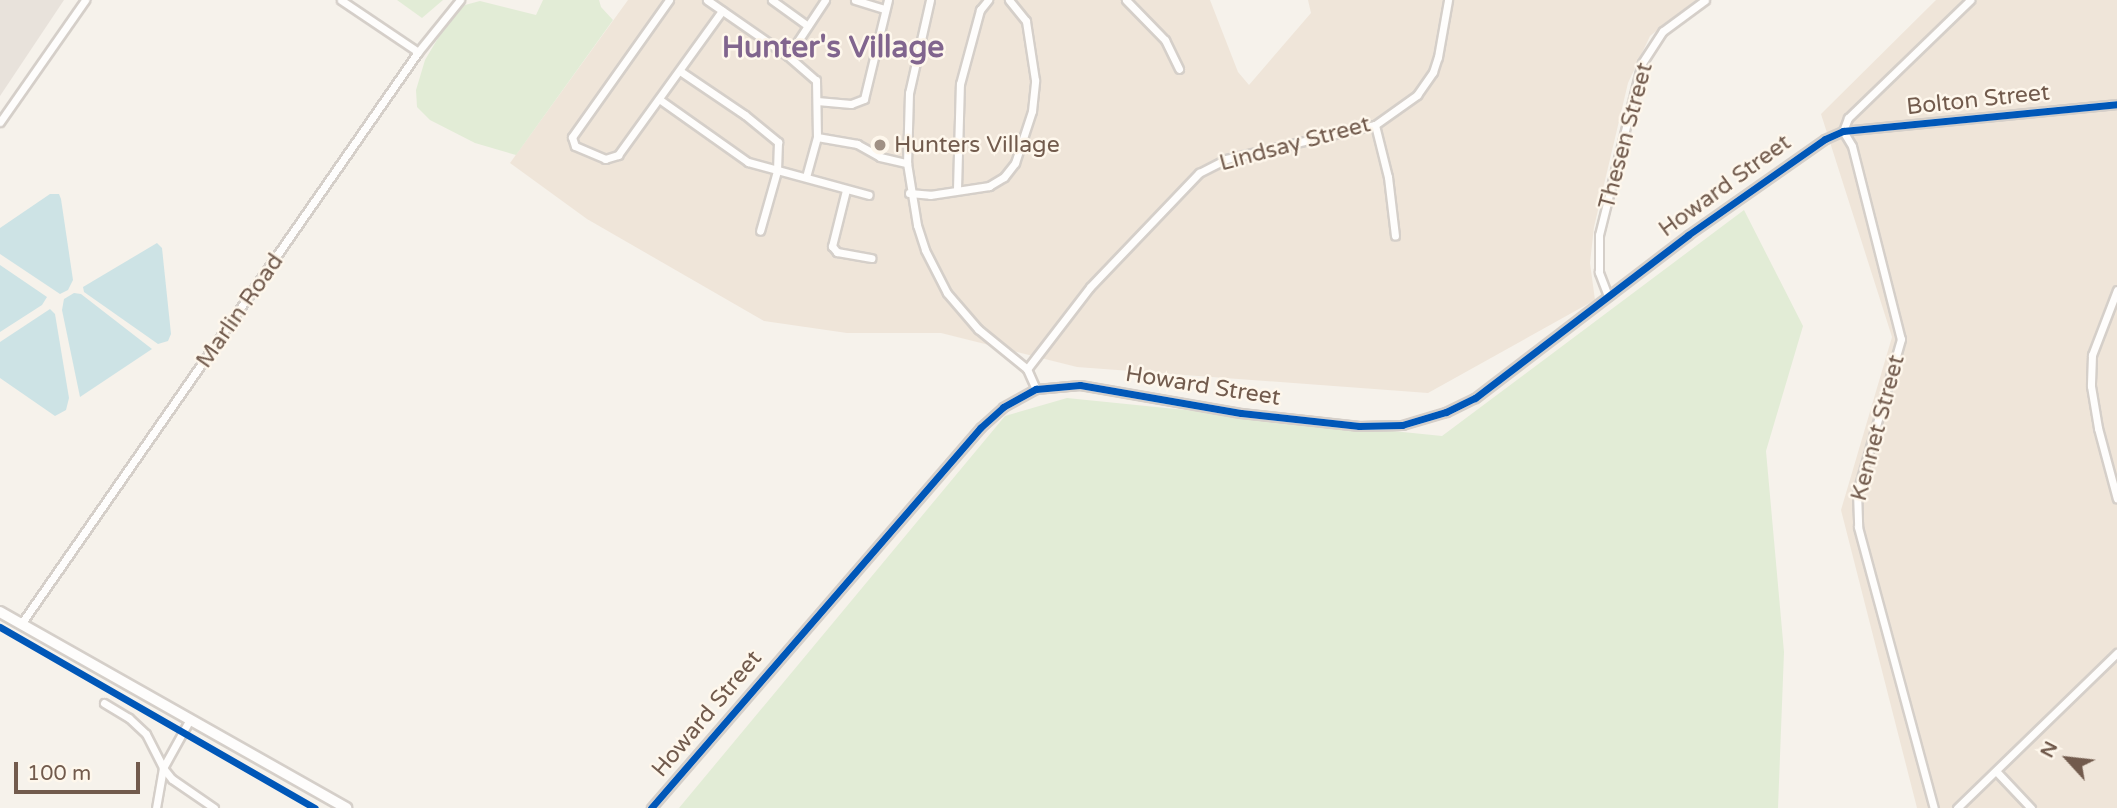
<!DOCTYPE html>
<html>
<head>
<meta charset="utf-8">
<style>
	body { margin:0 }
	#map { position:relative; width:2117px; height:808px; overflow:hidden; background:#f6f2eb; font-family:"Varela Round",sans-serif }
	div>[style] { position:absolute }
	.residential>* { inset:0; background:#efe5d9 }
	.industrial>* { inset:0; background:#e8e2db }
	.green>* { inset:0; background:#e2ecd6 }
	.water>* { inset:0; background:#cde3e5 }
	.roads { filter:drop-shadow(2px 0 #d5cfc9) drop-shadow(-2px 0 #d5cfc9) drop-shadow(0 2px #d5cfc9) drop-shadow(0 -2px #d5cfc9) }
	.street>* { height:7px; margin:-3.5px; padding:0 3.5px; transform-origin:3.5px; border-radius:3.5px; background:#fefdfc }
	.secondary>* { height:10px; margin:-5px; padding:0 5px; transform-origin:5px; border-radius:5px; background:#fefdfc }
	.cycleway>* { height:7px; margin:-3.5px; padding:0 3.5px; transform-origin:3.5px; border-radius:3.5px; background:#0057b8 }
	.dots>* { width:19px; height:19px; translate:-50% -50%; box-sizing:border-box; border:4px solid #fef7ec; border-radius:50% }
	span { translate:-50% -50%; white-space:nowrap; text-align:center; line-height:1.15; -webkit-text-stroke:5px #fef7ec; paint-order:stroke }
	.street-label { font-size:23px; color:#725b4d }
	.poi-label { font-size:23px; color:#725b4d }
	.left { translate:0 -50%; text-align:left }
	.district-label { font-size:30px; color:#81658e; font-weight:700 }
	.north { position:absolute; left:2033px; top:724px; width:70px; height:70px; -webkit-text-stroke:5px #fef7ec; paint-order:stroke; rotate:297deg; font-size:19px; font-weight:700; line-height:28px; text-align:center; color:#725b4d }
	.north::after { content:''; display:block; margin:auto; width:24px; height:32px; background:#725b4d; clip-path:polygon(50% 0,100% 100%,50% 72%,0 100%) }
	.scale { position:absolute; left:14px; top:762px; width:126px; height:32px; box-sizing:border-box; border:4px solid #725b4d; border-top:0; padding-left:9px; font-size:21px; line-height:24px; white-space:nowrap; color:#725b4d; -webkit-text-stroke:5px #fef7ec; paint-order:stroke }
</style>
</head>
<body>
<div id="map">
	<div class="residential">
		<i style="clip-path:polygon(628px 0,1210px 0,1238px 72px,1249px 85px,1311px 13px,1308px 0,1696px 0,1650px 36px,1628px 83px,1594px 227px,1590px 263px,1595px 300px,1428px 393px,1077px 367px,941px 333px,847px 333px,764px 321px,587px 219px,510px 163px)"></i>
		<i style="clip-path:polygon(1936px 0,2117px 0,2117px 808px,1917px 808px,1841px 510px,1892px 337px,1821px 114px)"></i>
	</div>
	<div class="industrial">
		<i style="clip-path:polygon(0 0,64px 0,0 96px)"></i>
	</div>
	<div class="green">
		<i style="clip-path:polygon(397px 0,443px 0,422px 18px)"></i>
		<i style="clip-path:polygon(543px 0,599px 0,601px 7px,613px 20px,516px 155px,475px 143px,430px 120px,417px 107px,416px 90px,425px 60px,450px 18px,465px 5px,480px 1px,536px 15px)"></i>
		<i style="clip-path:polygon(1744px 210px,1803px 326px,1766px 451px,1784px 652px,1778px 808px,679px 808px,1005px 416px,1067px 398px,1442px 436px)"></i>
	</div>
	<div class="water">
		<i style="clip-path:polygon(50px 194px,59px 194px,61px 199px,73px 280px,68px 290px,60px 294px,0 254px,0 228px)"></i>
		<i style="clip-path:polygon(157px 243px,162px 248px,171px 334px,168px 341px,158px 344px,84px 292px,83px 287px)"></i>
		<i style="clip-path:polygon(0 265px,47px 297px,42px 305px,0 332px)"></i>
		<i style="clip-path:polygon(74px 293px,81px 294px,152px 349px,80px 397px,62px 310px,64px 299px)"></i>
		<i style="clip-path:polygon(50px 309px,55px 314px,69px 398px,66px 410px,55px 416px,0 378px,0 342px)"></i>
	</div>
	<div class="roads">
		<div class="street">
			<i style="left:341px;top:0;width:93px;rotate:34deg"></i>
			<i style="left:669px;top:0;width:168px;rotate:125.3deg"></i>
			<i style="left:572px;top:137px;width:9px;rotate:72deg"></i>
			<i style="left:575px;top:146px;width:33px;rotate:23deg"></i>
			<i style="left:605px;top:159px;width:14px;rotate:-17deg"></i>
			<i style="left:618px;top:155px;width:178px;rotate:-54.2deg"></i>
			<i style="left:707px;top:0;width:98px;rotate:34.7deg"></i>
			<i style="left:788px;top:56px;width:37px;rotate:41deg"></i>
			<i style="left:816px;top:80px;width:57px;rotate:89deg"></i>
			<i style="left:817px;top:137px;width:41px;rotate:105.4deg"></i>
			<i style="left:772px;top:0;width:44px;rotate:35.8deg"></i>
			<i style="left:855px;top:0;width:31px;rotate:17deg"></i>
			<i style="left:930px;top:0;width:95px;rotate:102.7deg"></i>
			<i style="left:909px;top:93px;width:70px;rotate:91.6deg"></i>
			<i style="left:907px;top:163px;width:63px;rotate:80.8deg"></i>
			<i style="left:917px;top:225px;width:26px;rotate:72deg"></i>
			<i style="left:925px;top:250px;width:48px;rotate:62.9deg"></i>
			<i style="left:947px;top:293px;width:48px;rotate:49.3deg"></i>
			<i style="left:978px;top:329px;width:63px;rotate:39.2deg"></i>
			<i style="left:1027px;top:369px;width:22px;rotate:66deg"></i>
			<i style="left:1126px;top:0;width:56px;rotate:45.7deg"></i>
			<i style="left:1165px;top:40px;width:32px;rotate:64deg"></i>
			<i style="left:788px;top:56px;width:67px;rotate:-56.5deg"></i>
			<i style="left:680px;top:71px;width:78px;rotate:34.1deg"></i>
			<i style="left:745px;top:115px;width:43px;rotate:39.3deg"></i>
			<i style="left:778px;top:142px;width:29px;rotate:92deg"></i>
			<i style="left:777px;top:171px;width:62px;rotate:105.8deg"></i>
			<i style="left:659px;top:99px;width:109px;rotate:35.3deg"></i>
			<i style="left:748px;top:162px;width:125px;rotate:15.3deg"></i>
			<i style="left:817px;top:101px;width:34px;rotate:5deg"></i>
			<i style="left:851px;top:104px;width:14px;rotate:-21deg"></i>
			<i style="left:864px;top:99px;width:102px;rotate:-76.4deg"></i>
			<i style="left:0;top:122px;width:149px;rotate:-55.1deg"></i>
			<i style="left:1375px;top:125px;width:54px;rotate:76deg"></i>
			<i style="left:1388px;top:177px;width:59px;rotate:83.2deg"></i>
			<i style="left:1843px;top:131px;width:17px;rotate:59deg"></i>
			<i style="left:1852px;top:146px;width:199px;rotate:75.8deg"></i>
			<i style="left:1901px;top:339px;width:159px;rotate:106deg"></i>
			<i style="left:1857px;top:492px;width:35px;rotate:88deg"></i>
			<i style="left:1858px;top:527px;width:291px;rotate:74.9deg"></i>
			<i style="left:1843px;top:131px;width:14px;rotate:-69deg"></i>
			<i style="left:1848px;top:118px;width:170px;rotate:-44deg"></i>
			<i style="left:817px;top:137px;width:41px;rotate:9.9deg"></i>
			<i style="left:857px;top:144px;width:26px;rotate:29deg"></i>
			<i style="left:880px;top:157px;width:28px;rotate:13deg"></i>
			<i style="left:957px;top:189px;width:105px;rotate:-88.4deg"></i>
			<i style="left:960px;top:84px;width:77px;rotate:-74.9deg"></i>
			<i style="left:980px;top:10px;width:13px;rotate:-51deg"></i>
			<i style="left:846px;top:190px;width:58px;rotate:104deg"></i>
			<i style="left:832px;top:246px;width:8px;rotate:50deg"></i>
			<i style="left:837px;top:252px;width:35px;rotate:10deg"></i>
			<i style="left:909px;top:193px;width:21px;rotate:5deg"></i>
			<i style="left:930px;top:195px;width:60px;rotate:-8.7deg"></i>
			<i style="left:989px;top:186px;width:17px;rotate:-31deg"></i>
			<i style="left:1004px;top:177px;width:18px;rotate:-52deg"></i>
			<i style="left:1015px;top:163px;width:55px;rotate:-71.9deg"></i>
			<i style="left:1032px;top:111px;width:31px;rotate:-84deg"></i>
			<i style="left:1035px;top:80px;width:60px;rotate:-98.7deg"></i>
			<i style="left:1026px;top:21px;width:27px;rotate:-129deg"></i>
			<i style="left:2117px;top:290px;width:70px;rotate:111deg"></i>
			<i style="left:2092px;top:355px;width:31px;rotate:92deg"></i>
			<i style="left:2091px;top:386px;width:43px;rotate:80.5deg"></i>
			<i style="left:2098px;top:428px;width:73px;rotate:75deg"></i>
			<i style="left:1608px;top:296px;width:26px;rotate:-111deg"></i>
			<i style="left:1599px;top:272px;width:37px;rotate:-90deg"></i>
			<i style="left:1599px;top:235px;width:177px;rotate:-76deg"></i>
			<i style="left:1642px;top:63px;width:38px;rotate:-57deg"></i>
			<i style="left:1663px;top:31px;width:52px;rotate:-36.4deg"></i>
			<i style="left:1027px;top:369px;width:103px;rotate:-52.5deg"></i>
			<i style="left:1090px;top:287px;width:158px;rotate:-46.3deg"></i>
			<i style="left:1199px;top:173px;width:30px;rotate:-27deg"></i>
			<i style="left:1226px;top:159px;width:153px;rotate:-12.9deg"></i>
			<i style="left:1375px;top:125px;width:52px;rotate:-35.5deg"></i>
			<i style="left:1417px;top:95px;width:28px;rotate:-55deg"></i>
			<i style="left:1433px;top:72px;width:16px;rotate:-72deg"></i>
			<i style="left:1438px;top:57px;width:58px;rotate:-80deg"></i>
			<i style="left:21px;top:624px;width:696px;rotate:-55.24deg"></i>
			<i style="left:418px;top:52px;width:67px;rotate:-51.1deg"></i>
			<i style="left:104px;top:703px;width:29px;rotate:31deg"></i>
			<i style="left:129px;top:718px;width:23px;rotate:43deg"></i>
			<i style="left:146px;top:734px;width:38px;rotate:63deg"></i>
			<i style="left:163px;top:768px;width:14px;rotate:51deg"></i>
			<i style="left:172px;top:779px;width:51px;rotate:34.6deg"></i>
			<i style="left:1996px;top:771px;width:51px;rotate:46.6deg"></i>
			<i style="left:156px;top:808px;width:41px;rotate:-80.1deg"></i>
			<i style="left:163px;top:768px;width:56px;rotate:-61.1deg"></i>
			<i style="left:651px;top:808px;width:503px;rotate:-49.11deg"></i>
			<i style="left:980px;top:428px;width:31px;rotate:-42deg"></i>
			<i style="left:1003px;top:407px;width:38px;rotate:-29deg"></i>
			<i style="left:1036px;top:389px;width:44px;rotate:-5.2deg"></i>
			<i style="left:1080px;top:385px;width:163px;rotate:9.9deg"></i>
			<i style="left:1241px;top:413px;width:119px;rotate:6.3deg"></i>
			<i style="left:1359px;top:426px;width:43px;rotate:-1.3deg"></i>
			<i style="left:1402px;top:425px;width:46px;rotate:-16.5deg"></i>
			<i style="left:1446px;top:412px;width:32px;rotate:-26deg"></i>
			<i style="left:1475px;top:398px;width:268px;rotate:-37.4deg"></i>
			<i style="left:1688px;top:235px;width:167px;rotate:-35deg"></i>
			<i style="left:1825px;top:139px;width:20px;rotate:-24deg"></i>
			<i style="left:1843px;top:131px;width:275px;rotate:-5.6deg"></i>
			<i style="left:1957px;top:808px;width:223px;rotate:-44.1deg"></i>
		</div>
		<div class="secondary">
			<i style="left:0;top:612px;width:398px;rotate:29.5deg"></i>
		</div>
	</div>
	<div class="cycleway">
		<i style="left:0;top:627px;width:363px;rotate:29.9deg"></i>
		<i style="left:651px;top:808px;width:503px;rotate:-49.11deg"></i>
		<i style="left:980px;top:428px;width:31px;rotate:-42deg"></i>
		<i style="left:1003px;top:407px;width:38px;rotate:-29deg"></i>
		<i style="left:1036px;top:389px;width:44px;rotate:-5.2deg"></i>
		<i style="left:1080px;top:385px;width:163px;rotate:9.9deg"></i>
		<i style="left:1241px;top:413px;width:119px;rotate:6.3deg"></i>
		<i style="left:1359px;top:426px;width:43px;rotate:-1.3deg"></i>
		<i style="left:1402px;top:425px;width:46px;rotate:-16.5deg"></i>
		<i style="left:1446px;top:412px;width:32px;rotate:-26deg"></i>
		<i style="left:1475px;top:398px;width:268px;rotate:-37.4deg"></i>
		<i style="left:1688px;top:235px;width:167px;rotate:-35deg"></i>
		<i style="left:1825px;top:139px;width:20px;rotate:-24deg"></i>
		<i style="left:1843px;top:131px;width:275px;rotate:-5.6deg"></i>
	</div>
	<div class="dots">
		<i style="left:880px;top:145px;background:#a09084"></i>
	</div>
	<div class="street-label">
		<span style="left:1978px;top:100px;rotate:-6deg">Bolton Street</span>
		<span style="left:1626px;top:136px;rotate:-75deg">Thesen Street</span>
		<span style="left:1295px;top:144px;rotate:-15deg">Lindsay Street</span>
		<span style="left:1725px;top:186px;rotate:-36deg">Howard Street</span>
		<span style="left:240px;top:311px;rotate:-55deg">Marlin Road</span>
		<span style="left:1203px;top:386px;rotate:9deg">Howard Street</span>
		<span style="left:1878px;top:428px;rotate:-75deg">Kennet Street</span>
		<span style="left:707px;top:714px;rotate:-50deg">Howard Street</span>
	</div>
	<div class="poi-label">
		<span class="left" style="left:894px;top:145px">Hunters Village</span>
	</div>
	<div class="district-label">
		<span style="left:833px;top:48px">Hunter's Village</span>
	</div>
	<div class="north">N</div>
	<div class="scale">100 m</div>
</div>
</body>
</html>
